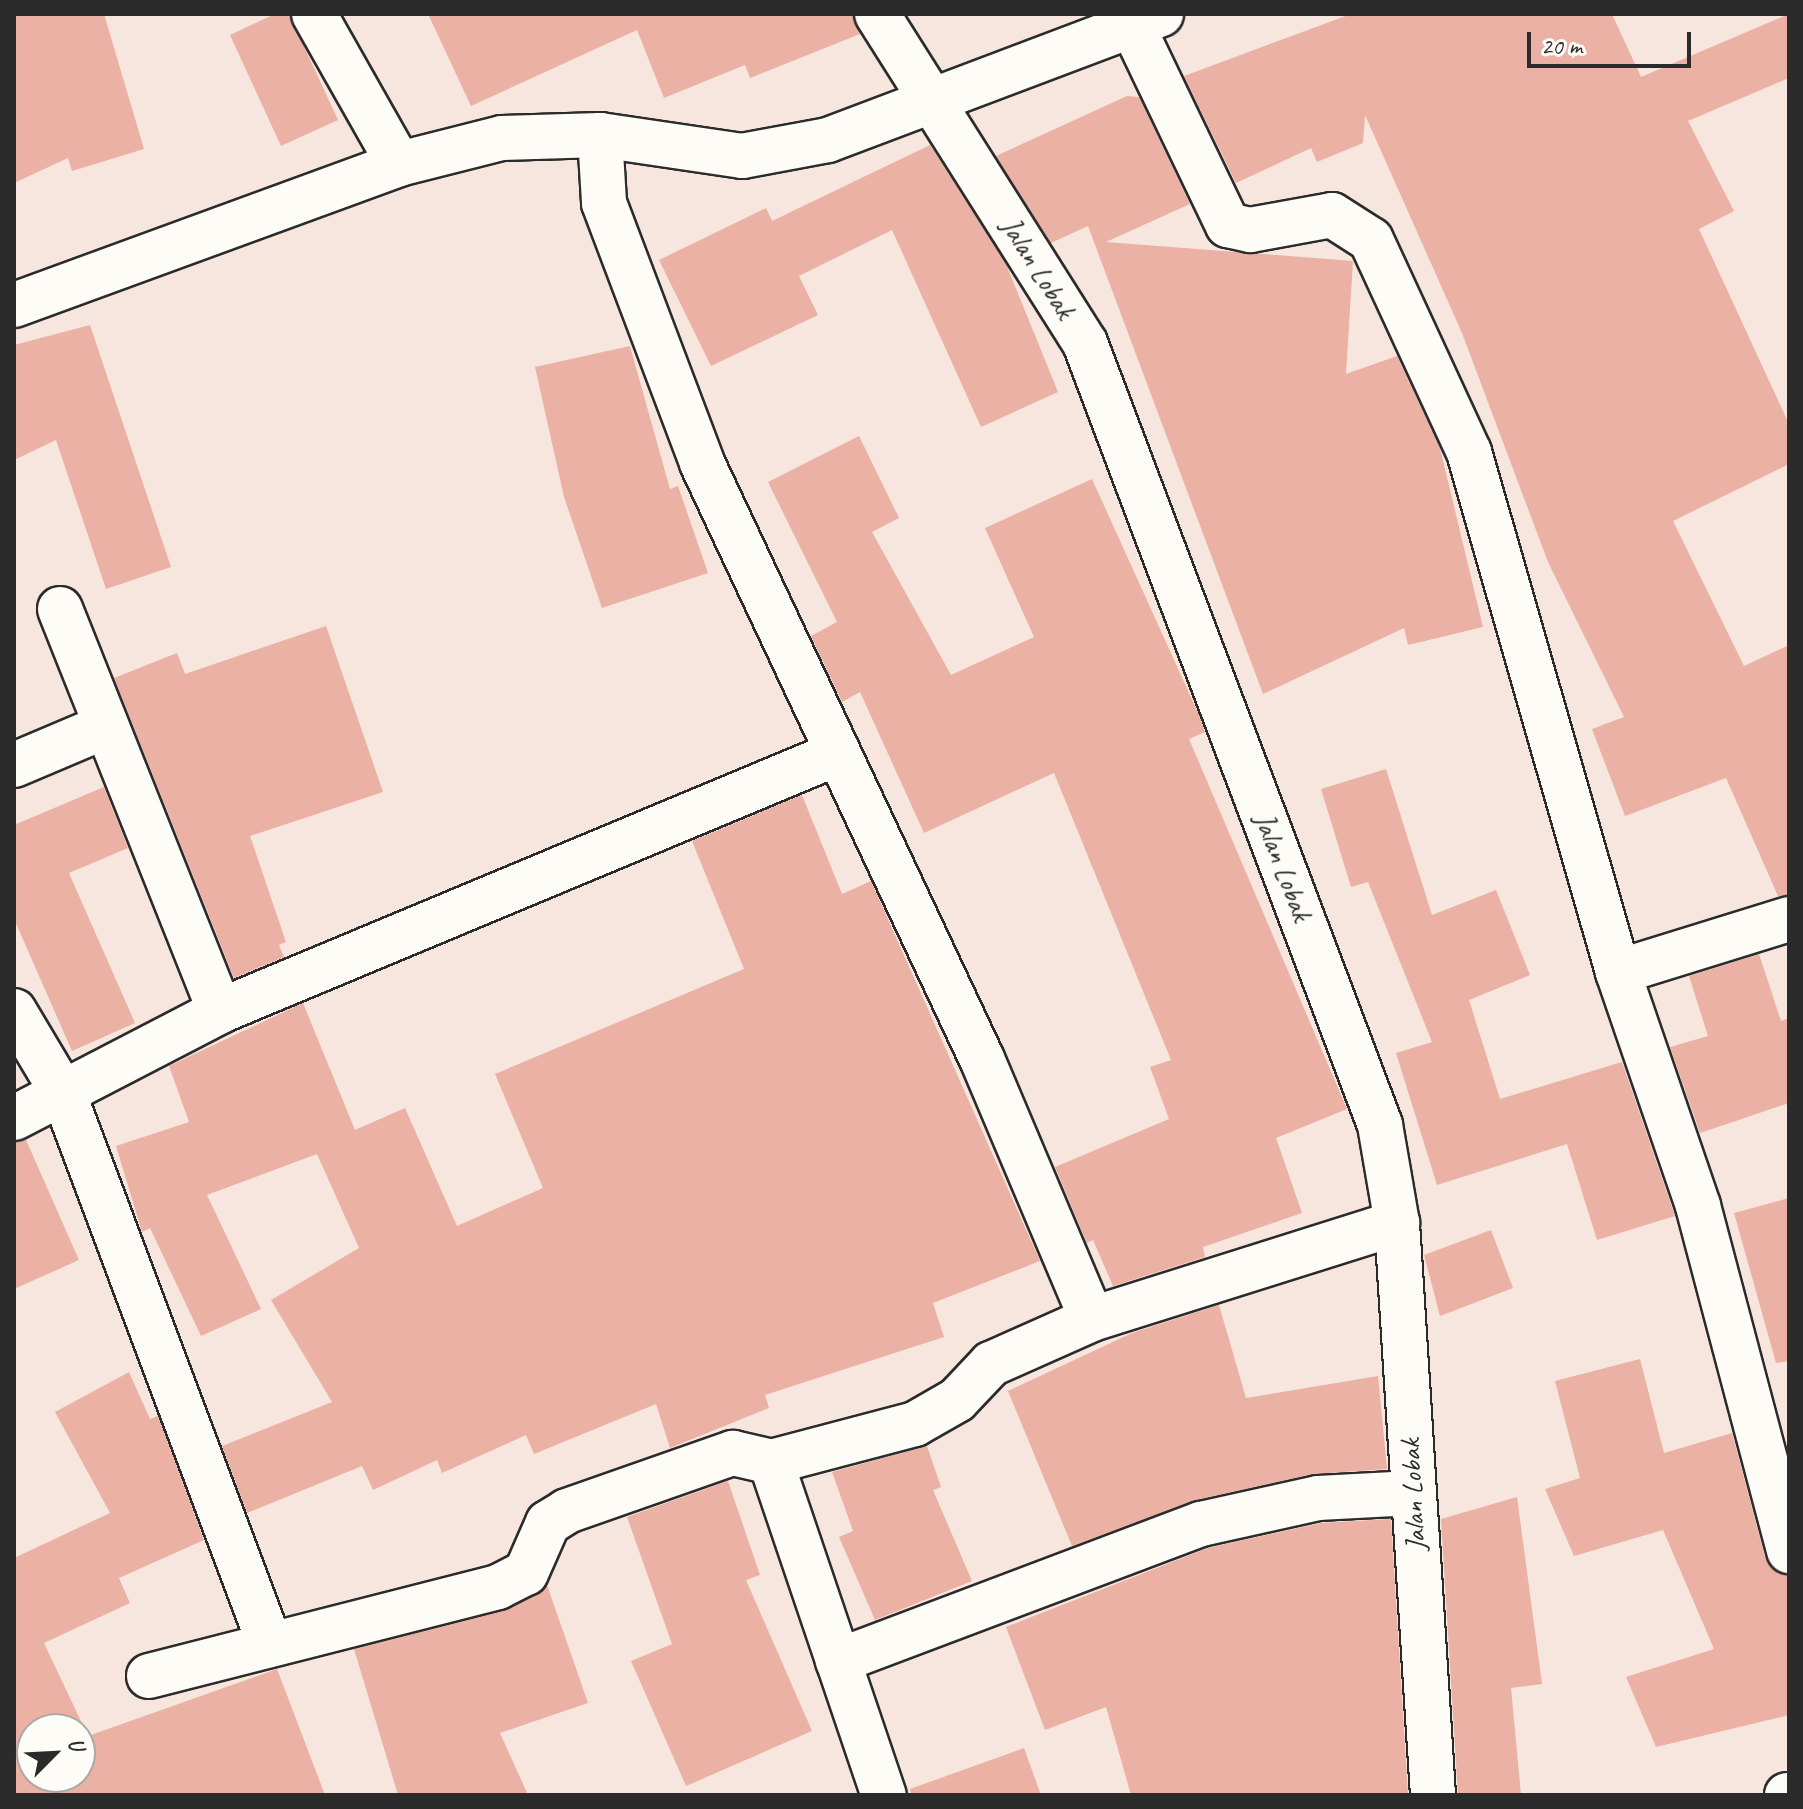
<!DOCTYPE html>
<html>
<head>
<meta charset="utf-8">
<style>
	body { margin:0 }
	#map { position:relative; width:1803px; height:1809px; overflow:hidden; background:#f7e6de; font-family:Caveat,sans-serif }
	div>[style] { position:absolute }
	.building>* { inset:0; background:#eab1a4 }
	.roads { filter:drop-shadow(2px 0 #2b2b2b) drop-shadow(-2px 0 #2b2b2b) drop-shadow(0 2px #2b2b2b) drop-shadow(0 -2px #2b2b2b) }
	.minor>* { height:44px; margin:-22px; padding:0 22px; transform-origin:22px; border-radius:22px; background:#fdfcf7 }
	span { translate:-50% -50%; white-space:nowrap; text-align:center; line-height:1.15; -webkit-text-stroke:8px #fdfcf7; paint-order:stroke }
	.street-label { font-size:28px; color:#2b2b2b }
	.frame { position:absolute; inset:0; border:16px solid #2b2b2b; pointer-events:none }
	.north { position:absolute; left:16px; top:1713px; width:80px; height:80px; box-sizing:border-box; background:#fdfcf7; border:2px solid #a9a8a5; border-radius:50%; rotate:66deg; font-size:22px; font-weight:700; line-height:32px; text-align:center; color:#2b2b2b }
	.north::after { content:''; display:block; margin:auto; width:28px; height:36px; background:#2b2b2b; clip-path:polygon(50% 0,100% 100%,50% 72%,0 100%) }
	.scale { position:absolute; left:1527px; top:32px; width:164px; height:36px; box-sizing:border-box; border:4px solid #2b2b2b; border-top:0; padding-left:10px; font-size:24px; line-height:28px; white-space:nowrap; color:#2b2b2b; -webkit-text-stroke:6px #fdfcf7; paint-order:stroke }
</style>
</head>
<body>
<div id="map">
	<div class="building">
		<i style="clip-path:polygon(14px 14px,104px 14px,144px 149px,72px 171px,68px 158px,14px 183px)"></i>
		<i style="clip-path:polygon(275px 14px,289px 14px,338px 120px,281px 146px,230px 35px)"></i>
		<i style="clip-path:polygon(428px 14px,852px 14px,860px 34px,750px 78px,745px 65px,664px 98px,637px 30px,471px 106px)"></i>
		<i style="clip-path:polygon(1351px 14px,1612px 14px,1641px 77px,1789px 14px,1789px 78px,1688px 121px,1734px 211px,1699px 229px,1789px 424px,1789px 464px,1673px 521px,1744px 666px,1789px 645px,1789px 895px,1778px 896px,1726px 778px,1625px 816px,1592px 729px,1624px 717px,1548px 562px,1462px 333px,1365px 115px,1363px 143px,1317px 162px,1311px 148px,1236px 183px,1184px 76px)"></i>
		<i style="clip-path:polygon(1127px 96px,1139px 97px,1190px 204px,1106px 242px,1353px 261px,1346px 374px,1397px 356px,1440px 448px,1483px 627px,1408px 645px,1404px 628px,1263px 694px,1088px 226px,1051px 243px,996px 156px)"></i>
		<i style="clip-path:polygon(930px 145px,1006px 264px,1058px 392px,981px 427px,892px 230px,799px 276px,818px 315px,711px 366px,659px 260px,766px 208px,772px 221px)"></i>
		<i style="clip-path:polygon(90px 325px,171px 567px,106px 589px,56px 440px,14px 460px,14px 345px)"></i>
		<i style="clip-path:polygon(630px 346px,670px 489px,678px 486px,708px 573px,602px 608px,564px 497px,535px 367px)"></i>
		<i style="clip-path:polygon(859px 436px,899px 518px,872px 532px,951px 675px,1034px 637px,985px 528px,1092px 479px,1199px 715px,1205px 732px,1189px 739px,1347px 1109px,1276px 1138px,1302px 1213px,1203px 1247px,1205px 1257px,1113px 1286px,1093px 1240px,1087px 1243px,1055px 1167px,1169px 1119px,1150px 1067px,1171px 1060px,1054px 773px,924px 833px,860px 692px,842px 702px,811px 636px,837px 622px,768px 482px)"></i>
		<i style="clip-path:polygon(326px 626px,383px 792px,250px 836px,286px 942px,279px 945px,284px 957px,234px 978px,114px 678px,177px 653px,185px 674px)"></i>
		<i style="clip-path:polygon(1386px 769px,1432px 915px,1496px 890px,1530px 975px,1469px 1000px,1500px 1099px,1622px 1062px,1675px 1216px,1597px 1240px,1567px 1144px,1437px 1185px,1396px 1053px,1432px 1042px,1368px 882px,1351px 887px,1321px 789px)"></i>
		<i style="clip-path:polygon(104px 787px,128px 848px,69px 873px,135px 1023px,72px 1051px,14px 919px,14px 825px)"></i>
		<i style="clip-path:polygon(802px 795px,842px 894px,871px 881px,1040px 1261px,933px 1303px,944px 1337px,765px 1395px,769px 1408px,670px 1448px,656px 1404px,534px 1454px,526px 1435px,442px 1473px,437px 1460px,373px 1490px,362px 1466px,247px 1513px,222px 1446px,332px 1402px,271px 1300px,359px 1248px,317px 1154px,207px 1195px,261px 1309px,201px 1336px,150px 1228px,142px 1232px,116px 1146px,189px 1122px,169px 1066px,303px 1003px,355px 1130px,405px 1108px,457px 1226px,543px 1188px,495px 1074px,744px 969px,692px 841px)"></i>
		<i style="clip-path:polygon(1759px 954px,1781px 1021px,1789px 1018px,1789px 1103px,1700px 1133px,1670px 1047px,1708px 1036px,1689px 976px)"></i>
		<i style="clip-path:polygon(26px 1140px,79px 1260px,14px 1289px,14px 1143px)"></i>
		<i style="clip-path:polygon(1789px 1198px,1789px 1361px,1776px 1363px,1734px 1213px)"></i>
		<i style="clip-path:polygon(1491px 1230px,1513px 1288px,1440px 1316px,1424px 1255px)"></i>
		<i style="clip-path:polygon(1219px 1305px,1246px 1398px,1378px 1376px,1387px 1469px,1313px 1474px,1195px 1500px,1072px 1546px,1008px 1391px,1132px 1333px)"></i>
		<i style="clip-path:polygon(1640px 1359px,1664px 1453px,1732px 1433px,1765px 1557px,1789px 1575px,1789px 1715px,1656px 1747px,1626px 1677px,1714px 1649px,1663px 1530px,1574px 1556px,1545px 1489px,1580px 1478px,1555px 1381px)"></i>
		<i style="clip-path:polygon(evenodd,129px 1372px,150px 1419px,158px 1416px,204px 1540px,119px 1578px,130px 1603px,44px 1643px,88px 1736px,277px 1669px,325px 1795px,14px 1795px,14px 1558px,110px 1513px,55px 1412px,129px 1372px,32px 1729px,80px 1729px,80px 1777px,32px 1777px,32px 1729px)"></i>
		<i style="clip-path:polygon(927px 1446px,941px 1487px,933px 1490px,972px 1581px,875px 1620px,839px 1537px,853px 1531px,832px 1472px)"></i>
		<i style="clip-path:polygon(728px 1481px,760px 1575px,746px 1580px,812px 1731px,686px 1786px,631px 1661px,672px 1644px,627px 1517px)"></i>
		<i style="clip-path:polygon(1517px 1497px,1542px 1684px,1511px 1688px,1521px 1795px,1458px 1795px,1441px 1519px)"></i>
		<i style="clip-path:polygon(1391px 1519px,1408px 1795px,1131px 1795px,1106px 1707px,1045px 1730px,1006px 1627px,1208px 1548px,1321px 1523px)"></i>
		<i style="clip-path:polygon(547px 1585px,588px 1703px,500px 1733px,528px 1795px,398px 1795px,354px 1649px,504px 1611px)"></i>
		<i style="clip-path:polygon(1024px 1748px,1041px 1795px,911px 1795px,910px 1789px)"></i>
	</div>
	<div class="roads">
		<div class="minor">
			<i style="left:314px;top:14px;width:172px;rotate:60.5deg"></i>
			<i style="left:877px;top:14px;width:389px;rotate:57.7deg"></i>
			<i style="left:1085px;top:343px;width:836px;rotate:69.33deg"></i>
			<i style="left:1380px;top:1125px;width:99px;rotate:80.2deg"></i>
			<i style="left:1397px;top:1223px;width:573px;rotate:86.4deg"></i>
			<i style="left:1132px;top:25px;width:222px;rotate:64.4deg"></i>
			<i style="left:1228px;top:225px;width:23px;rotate:13deg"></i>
			<i style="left:1250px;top:230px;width:83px;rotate:-10.4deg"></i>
			<i style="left:1332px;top:215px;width:46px;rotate:32.7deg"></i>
			<i style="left:1371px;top:240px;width:234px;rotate:65.2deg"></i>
			<i style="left:1469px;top:452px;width:541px;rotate:74.01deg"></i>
			<i style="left:1618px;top:972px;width:247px;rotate:71.1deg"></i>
			<i style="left:1698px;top:1206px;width:357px;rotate:75.2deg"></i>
			<i style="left:600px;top:135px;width:68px;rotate:86.6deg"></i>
			<i style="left:604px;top:203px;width:278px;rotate:69.3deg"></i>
			<i style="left:702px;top:463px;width:658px;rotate:64.84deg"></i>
			<i style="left:982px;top:1059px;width:282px;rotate:67.1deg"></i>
			<i style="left:1092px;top:1319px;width:320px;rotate:-17.5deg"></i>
			<i style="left:14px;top:305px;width:410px;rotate:-20.1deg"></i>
			<i style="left:399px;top:164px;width:106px;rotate:-14.2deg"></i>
			<i style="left:502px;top:138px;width:98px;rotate:-1.8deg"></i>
			<i style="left:600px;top:135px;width:144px;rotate:8.4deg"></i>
			<i style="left:742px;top:156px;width:87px;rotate:-10.5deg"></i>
			<i style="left:828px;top:140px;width:356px;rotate:-20.7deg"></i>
			<i style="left:60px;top:609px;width:433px;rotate:68.3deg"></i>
			<i style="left:14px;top:765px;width:100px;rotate:-23deg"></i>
			<i style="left:1618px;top:972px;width:179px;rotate:-17.2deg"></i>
			<i style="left:14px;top:1011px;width:98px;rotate:59.2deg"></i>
			<i style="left:64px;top:1095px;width:584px;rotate:69.46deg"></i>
			<i style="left:14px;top:1118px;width:232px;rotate:-27.4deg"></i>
			<i style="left:220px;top:1011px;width:670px;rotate:-22.66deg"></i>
			<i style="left:771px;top:1462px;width:352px;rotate:71.3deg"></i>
			<i style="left:838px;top:1661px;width:388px;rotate:-20.7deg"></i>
			<i style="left:1201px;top:1524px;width:120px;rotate:-12.5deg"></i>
			<i style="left:1318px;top:1498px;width:95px;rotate:-3deg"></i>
			<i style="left:149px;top:1676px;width:360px;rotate:-14.3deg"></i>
			<i style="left:498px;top:1587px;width:31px;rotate:-27deg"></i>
			<i style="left:526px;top:1573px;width:55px;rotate:-66.3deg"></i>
			<i style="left:548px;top:1523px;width:22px;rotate:-32deg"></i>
			<i style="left:567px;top:1511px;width:176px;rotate:-19.3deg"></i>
			<i style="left:733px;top:1453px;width:39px;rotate:13deg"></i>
			<i style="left:771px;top:1462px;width:149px;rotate:-14.8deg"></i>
			<i style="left:915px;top:1424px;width:48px;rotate:-29.7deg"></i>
			<i style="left:957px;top:1400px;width:50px;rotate:-46.6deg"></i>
			<i style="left:991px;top:1364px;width:111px;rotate:-24deg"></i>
			<i style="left:1787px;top:1795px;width:2px"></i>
		</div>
	</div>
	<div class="street-label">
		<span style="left:1038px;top:268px;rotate:58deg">Jalan Lobak</span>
		<span style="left:1283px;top:867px;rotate:69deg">Jalan Lobak</span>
		<span style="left:1413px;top:1495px;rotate:-93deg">Jalan Lobak</span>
	</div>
	<div class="frame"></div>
	<div class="north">U</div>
	<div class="scale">20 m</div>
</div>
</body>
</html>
